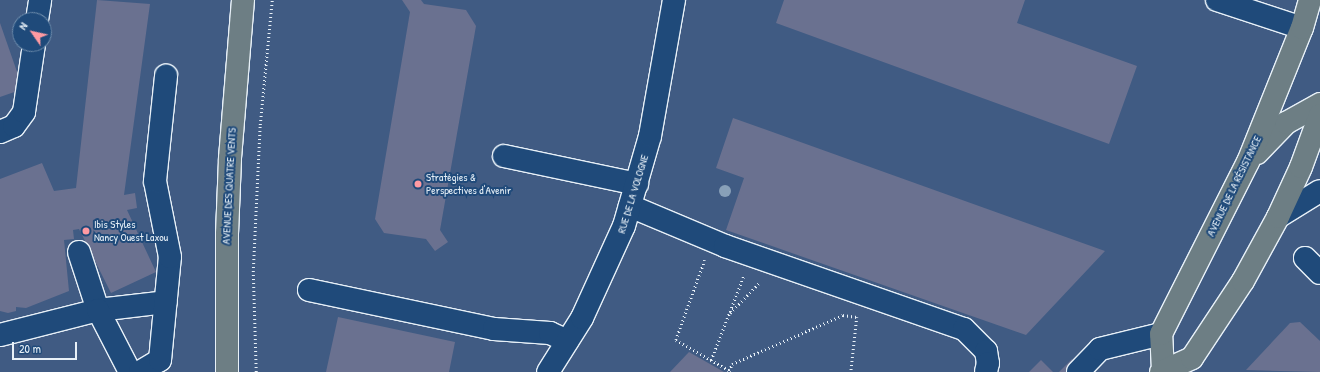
<!DOCTYPE html>
<html>
<head>
<meta charset="utf-8">
<style>
	body { margin:0 }
	#map { position:relative; width:1320px; height:372px; overflow:hidden; background:#2e527e; font-family:"Patrick Hand",sans-serif }
	div>[style] { position:absolute }
	.built>* { inset:0; background:#405b83 }
	.building>* { inset:0; background:#6a7190 }
	.path>* { height:2.5px; margin-top:-1.25px; transform-origin:0; background:repeating-linear-gradient(90deg,#e8f1f8 0 1px,transparent 0 4px) }
	.roads { filter:drop-shadow(1px 0 #e8f1f8) drop-shadow(-1px 0 #e8f1f8) drop-shadow(0 1px #e8f1f8) drop-shadow(0 -1px #e8f1f8) }
	.minor>* { height:22px; margin:-11px; padding:0 11px; transform-origin:11px; border-radius:11px; background:#1f4a7a }
	.major>* { height:22px; margin:-11px; padding:0 11px; transform-origin:11px; border-radius:11px; background:#6d7e84 }
	.trees>* { width:12px; height:12px; margin:-6px; border-radius:50%; background:#88a0b8 }
	.dots>* { width:11px; height:11px; translate:-50% -50%; box-sizing:border-box; border:2px solid #1f4a7a; border-radius:50% }
	span { translate:-50% -50%; white-space:nowrap; text-align:center; line-height:1.15; -webkit-text-stroke:4px #1f4a7a; paint-order:stroke }
	.poi-label { font-size:11px; color:#e8f1f8 }
	.left { translate:0 -50%; text-align:left }
	.street-label { font-size:11px; color:#e8f1f8 }
	.north { position:absolute; left:12px; top:12px; width:40px; height:40px; box-sizing:border-box; background:#1f4a7a; border:1px solid #6f8dac; border-radius:50%; rotate:304deg; font-size:11px; font-weight:700; line-height:16px; text-align:center; color:#e8f1f8 }
	.north::after { content:''; display:block; margin:auto; width:14px; height:18px; background:#ff9aa2; clip-path:polygon(50% 0,100% 100%,50% 72%,0 100%) }
	.scale { position:absolute; left:12px; top:342px; width:65px; height:18px; box-sizing:border-box; border:2px solid #e8f1f8; border-top:0; padding-left:5px; font-size:12px; line-height:14px; white-space:nowrap; color:#e8f1f8; -webkit-text-stroke:3px #1f4a7a; paint-order:stroke }
</style>
</head>
<body>
<div id="map">
	<div class="built">
		<i style="clip-path:polygon(evenodd,0 0,1320px 0,1320px 372px,0 372px,0 0,20px 20px,44px 20px,44px 44px,20px 44px,20px 20px)"></i>
	</div>
	<div class="building">
		<i style="clip-path:polygon(97px 0,150px 4px,124px 195px,135px 193px,137px 208px,127px 210px,156px 272px,111px 293px,79px 229px,73px 230px,74px 239px,64px 240px,69px 291px,26px 308px,16px 307px,16px 311px,8px 313px,0 311px,0 179px,42px 163px,54px 191px,76px 188px)"></i>
		<i style="clip-path:polygon(402px 0,421px 0,424px 4px,466px 10px,476px 26px,440px 230px,448px 242px,435px 251px,426px 239px,384px 233px,375px 219px,410px 12px)"></i>
		<i style="clip-path:polygon(784px 0,1025px 0,1017px 23px,1137px 66px,1109px 144px,776px 23px)"></i>
		<i style="clip-path:polygon(0 23px,23px 89px,0 97px)"></i>
		<i style="clip-path:polygon(733px 118px,1105px 251px,1026px 335px,726px 230px,744px 178px,716px 168px)"></i>
		<i style="clip-path:polygon(338px 317px,455px 342px,449px 372px,326px 372px)"></i>
		<i style="clip-path:polygon(1300px 322px,1320px 341px,1320px 372px,1246px 370px,1290px 323px)"></i>
		<i style="clip-path:polygon(689px 352px,724px 372px,670px 372px)"></i>
		<i style="clip-path:polygon(1072px 359px,1086px 372px,1059px 372px)"></i>
		<i style="clip-path:polygon(1041px 360px,1053px 372px,1029px 372px)"></i>
	</div>
	<div class="path">
		<i style="left:705px;top:260px;width:85px;rotate:109.9deg"></i>
		<i style="left:676px;top:340px;width:64px;rotate:29.7deg"></i>
		<i style="left:730px;top:313px;width:43px;rotate:-45.9deg"></i>
		<i style="left:711px;top:360px;width:91px;rotate:-68.8deg"></i>
		<i style="left:729px;top:371px;width:8px;rotate:-67deg"></i>
		<i style="left:732px;top:364px;width:121px;rotate:-23.8deg"></i>
		<i style="left:843px;top:315px;width:14px;rotate:8deg"></i>
		<i style="left:857px;top:317px;width:55px;rotate:96.2deg"></i>
		<i style="left:256px;top:372px;width:100px;rotate:-91.7deg"></i>
		<i style="left:253px;top:272px;width:147px;rotate:-87.3deg"></i>
		<i style="left:260px;top:125px;width:126px;rotate:-84.5deg"></i>
	</div>
	<div class="roads">
		<div class="minor">
			<i style="left:1217px;top:0;width:89px;rotate:18.2deg"></i>
			<i style="left:37px;top:20px;width:20px;rotate:-81deg"></i>
			<i style="left:0;top:132px;width:15px;rotate:-23deg"></i>
			<i style="left:14px;top:126px;width:17px;rotate:-54deg"></i>
			<i style="left:24px;top:112px;width:69px;rotate:-81.6deg"></i>
			<i style="left:504px;top:156px;width:136px;rotate:11.9deg"></i>
			<i style="left:630px;top:206px;width:103px;rotate:22.8deg"></i>
			<i style="left:725px;top:246px;width:253px;rotate:19.2deg"></i>
			<i style="left:964px;top:329px;width:31px;rotate:45deg"></i>
			<i style="left:986px;top:351px;width:12px;rotate:81deg"></i>
			<i style="left:988px;top:363px;width:9px;rotate:103deg"></i>
			<i style="left:1278px;top:217px;width:49px;rotate:-31.8deg"></i>
			<i style="left:79px;top:252px;width:61px;rotate:71.9deg"></i>
			<i style="left:98px;top:310px;width:68px;rotate:-6.7deg"></i>
			<i style="left:1305px;top:258px;width:21px;rotate:45deg"></i>
			<i style="left:309px;top:290px;width:189px;rotate:11.9deg"></i>
			<i style="left:494px;top:329px;width:56px;rotate:4.1deg"></i>
			<i style="left:550px;top:333px;width:19px;rotate:25deg"></i>
			<i style="left:0;top:335px;width:101px;rotate:-14.3deg"></i>
			<i style="left:98px;top:310px;width:70px;rotate:62.7deg"></i>
			<i style="left:140px;top:372px;width:23px;rotate:-31deg"></i>
			<i style="left:160px;top:360px;width:103px;rotate:-84.5deg"></i>
			<i style="left:170px;top:257px;width:77px;rotate:-101.2deg"></i>
			<i style="left:155px;top:181px;width:106px;rotate:-84deg"></i>
			<i style="left:548px;top:372px;width:64px;rotate:-57.8deg"></i>
			<i style="left:582px;top:318px;width:101px;rotate:-65.5deg"></i>
			<i style="left:624px;top:226px;width:94px;rotate:-73.9deg"></i>
			<i style="left:650px;top:136px;width:138px;rotate:-80deg"></i>
			<i style="left:1078px;top:372px;width:32px;rotate:-46deg"></i>
			<i style="left:1100px;top:349px;width:63px;rotate:-13.8deg"></i>
		</div>
		<div class="major">
			<i style="left:1257px;top:153px;width:42px;rotate:-46deg"></i>
			<i style="left:1286px;top:123px;width:39px;rotate:-29deg"></i>
			<i style="left:1163px;top:370px;width:36px;rotate:-93deg"></i>
			<i style="left:1161px;top:334px;width:193px;rotate:-63.2deg"></i>
			<i style="left:1248px;top:162px;width:144px;rotate:-68.1deg"></i>
			<i style="left:1302px;top:28px;width:29px;rotate:-74deg"></i>
			<i style="left:227px;top:372px;width:138px;rotate:-90deg"></i>
			<i style="left:227px;top:234px;width:76px;rotate:-87.7deg"></i>
			<i style="left:230px;top:158px;width:159px;rotate:-85.3deg"></i>
			<i style="left:1161px;top:372px;width:34px;rotate:-24deg"></i>
			<i style="left:1192px;top:358px;width:92px;rotate:-56.5deg"></i>
			<i style="left:1243px;top:281px;width:73px;rotate:-61.3deg"></i>
			<i style="left:1278px;top:217px;width:55px;rotate:-65.3deg"></i>
			<i style="left:1301px;top:167px;width:55px;rotate:-69.9deg"></i>
		</div>
	</div>
	<div class="trees">
		<i style="left:725px;top:191px"></i>
	</div>
	<div class="dots">
		<i style="left:418px;top:184px;background:#ff9aa2"></i>
		<i style="left:86px;top:231px;background:#ff9aa2"></i>
	</div>
	<div class="poi-label">
		<span class="left" style="left:426px;top:184px">Stratégies &amp;<br>Perspectives d'Avenir</span>
		<span class="left" style="left:94px;top:231px">Ibis Styles<br>Nancy Ouest Laxou</span>
	</div>
	<div class="street-label">
		<span style="left:229px;top:186px;rotate:-87deg">AVENUE DES QUATRE VENTS</span>
		<span style="left:1234px;top:186px;rotate:-64deg">AVENUE DE LA RÉSISTANCE</span>
		<span style="left:633px;top:194px;rotate:-73deg">RUE DE LA VOLOGNE</span>
	</div>
	<div class="north">N</div>
	<div class="scale">20 m</div>
</div>
</body>
</html>
